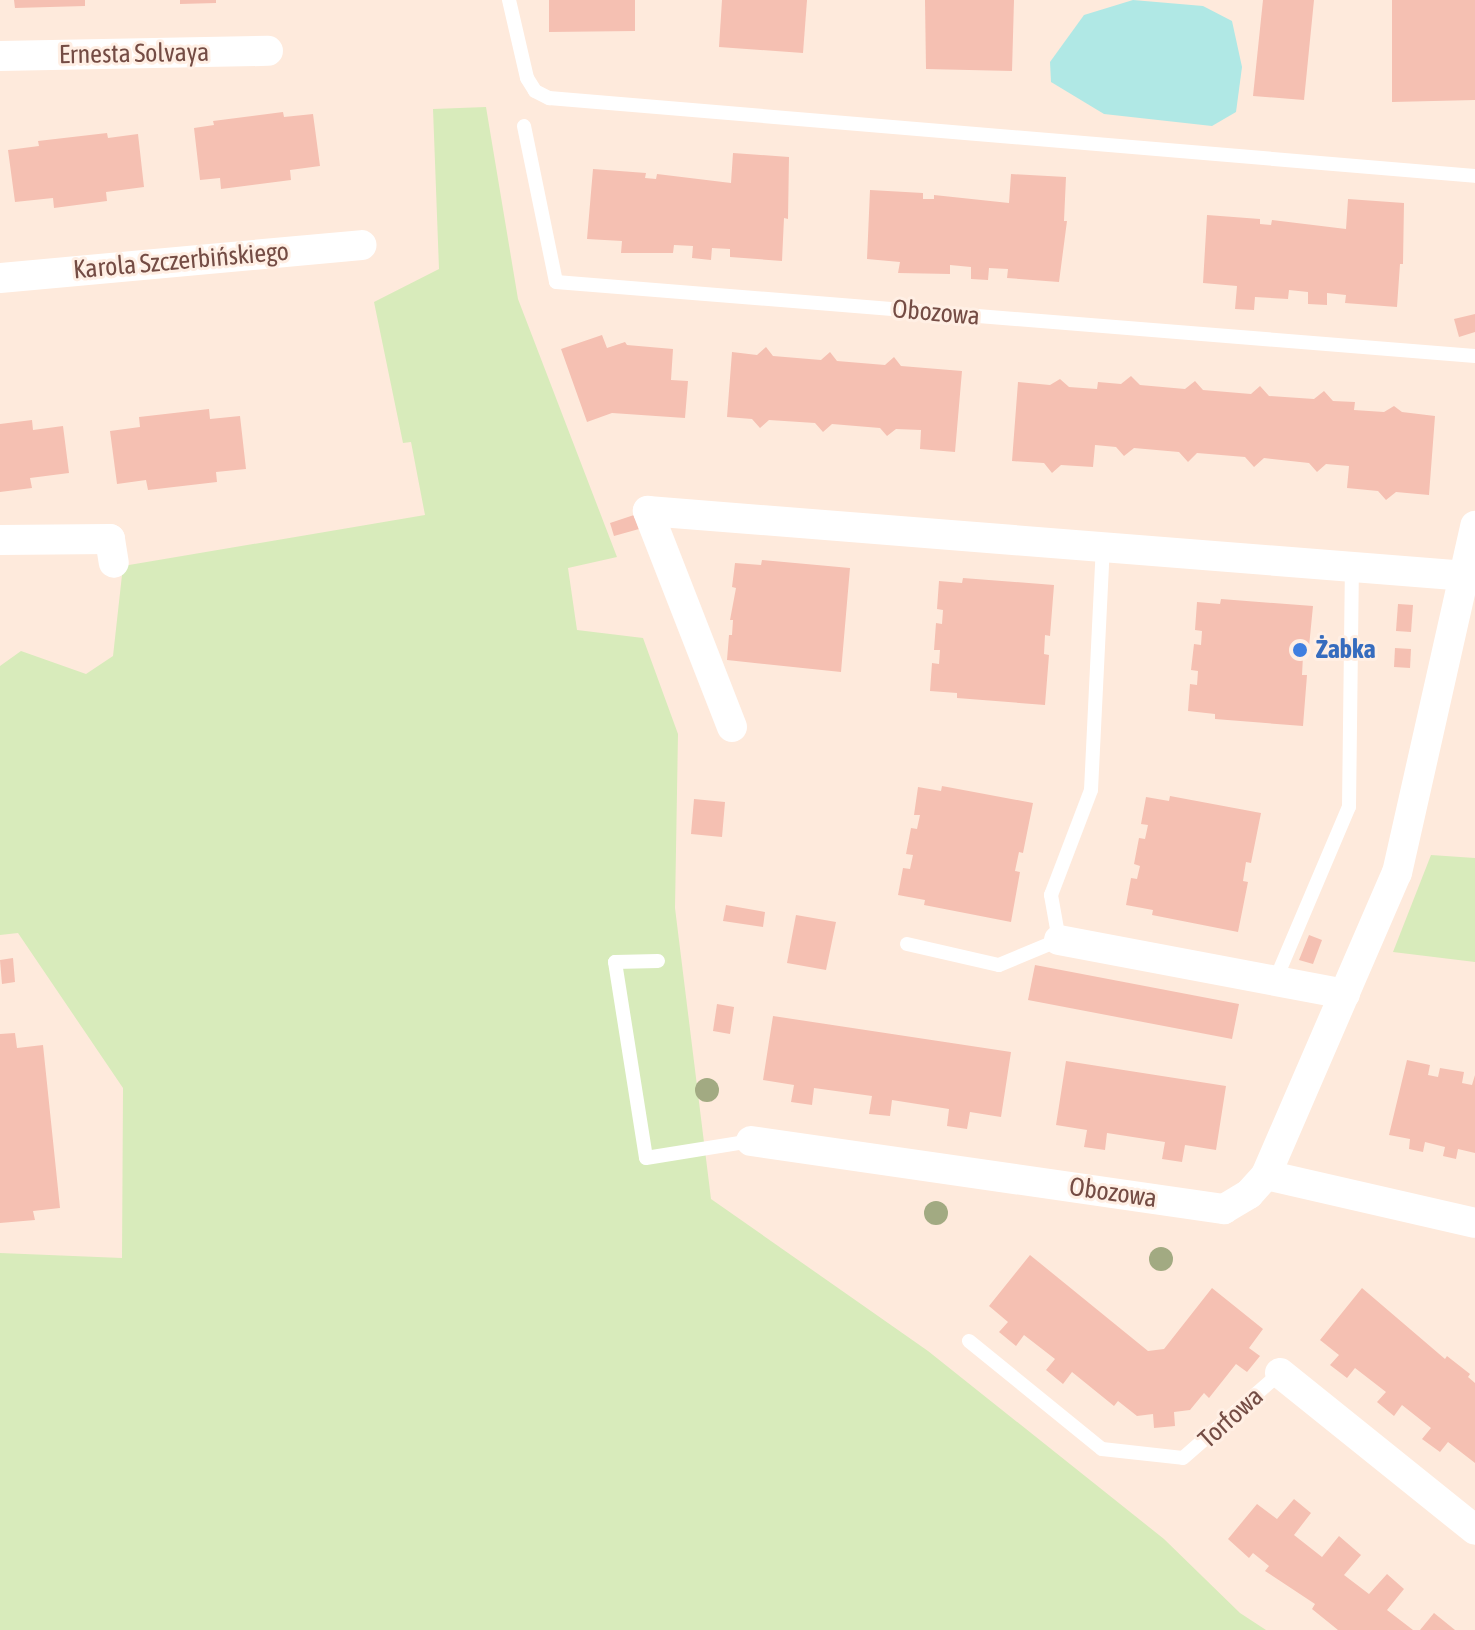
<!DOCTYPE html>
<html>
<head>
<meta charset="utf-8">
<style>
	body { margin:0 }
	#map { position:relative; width:1475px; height:1630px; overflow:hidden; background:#feeadc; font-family:"Asap Condensed",sans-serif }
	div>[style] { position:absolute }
	.green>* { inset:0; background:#d8ebbb }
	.water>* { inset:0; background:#b0e8e5 }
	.building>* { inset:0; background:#f5c0b2 }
	.service>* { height:14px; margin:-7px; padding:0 7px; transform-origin:7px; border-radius:7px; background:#fff }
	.minor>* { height:30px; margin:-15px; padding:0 15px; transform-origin:15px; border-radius:15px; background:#fff }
	.trees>* { width:24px; height:24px; margin:-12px; border-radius:50%; background:#a2aa82 }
	.dots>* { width:22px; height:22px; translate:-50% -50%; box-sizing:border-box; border:4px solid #ffefe4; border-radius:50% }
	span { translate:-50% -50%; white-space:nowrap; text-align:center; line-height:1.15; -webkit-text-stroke:6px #ffefe4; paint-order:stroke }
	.street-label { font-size:26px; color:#744c44 }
	.shop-label { font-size:26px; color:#366cbe; font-weight:700 }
	.left { translate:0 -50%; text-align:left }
</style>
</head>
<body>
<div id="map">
	<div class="green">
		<i style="clip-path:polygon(486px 107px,518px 299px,617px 557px,568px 568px,577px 630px,643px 638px,678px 734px,675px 908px,711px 1199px,928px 1351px,1164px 1539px,1240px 1613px,1266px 1630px,0 1630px,0 1253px,122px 1258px,123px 1088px,18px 933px,0 935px,0 666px,21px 651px,86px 674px,113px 656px,123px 566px,425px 515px,411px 442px,403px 443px,374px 302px,439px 269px,433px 109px)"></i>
		<i style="clip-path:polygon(1431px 855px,1475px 858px,1475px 962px,1393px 952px)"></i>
	</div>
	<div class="water">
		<i style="clip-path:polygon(1133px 0,1203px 6px,1232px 21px,1242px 67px,1236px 112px,1212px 126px,1104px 114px,1051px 82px,1050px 62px,1084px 15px)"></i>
	</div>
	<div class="building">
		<i style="clip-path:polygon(14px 0,85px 0,85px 6px,15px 8px)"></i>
		<i style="clip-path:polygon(180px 0,216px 0,216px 3px,180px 4px)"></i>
		<i style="clip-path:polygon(549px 0,635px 0,635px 31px,549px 32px)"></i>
		<i style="clip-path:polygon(722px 0,807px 0,803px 53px,719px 47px)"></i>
		<i style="clip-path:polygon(925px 0,1014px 0,1012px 71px,926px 69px)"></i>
		<i style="clip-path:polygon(1263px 0,1314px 0,1304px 100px,1253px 96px)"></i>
		<i style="clip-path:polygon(1392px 0,1475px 0,1475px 100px,1392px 102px)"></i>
		<i style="clip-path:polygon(283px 112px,284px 117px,313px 114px,320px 166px,290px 170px,291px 180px,221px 189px,220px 178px,200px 180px,194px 128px,214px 125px,213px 121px)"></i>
		<i style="clip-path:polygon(107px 133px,108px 138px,138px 134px,144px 187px,106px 192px,107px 201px,54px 208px,53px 198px,15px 202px,8px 150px,39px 146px,38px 141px)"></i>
		<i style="clip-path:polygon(733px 153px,789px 157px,788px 219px,784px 218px,782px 261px,730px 257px,730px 249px,712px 248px,711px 260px,692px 258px,693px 246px,674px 245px,673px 253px,621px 253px,622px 241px,587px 239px,593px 169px,646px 173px,645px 178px,656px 179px,657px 174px,731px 183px)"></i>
		<i style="clip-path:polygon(1011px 174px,1066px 177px,1064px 221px,1067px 221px,1059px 282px,1007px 278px,1008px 269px,989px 268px,988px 280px,971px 279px,971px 267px,950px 265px,950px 274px,898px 273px,900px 262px,867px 259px,870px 190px,923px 193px,923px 199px,934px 199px,934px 195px,1009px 203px)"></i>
		<i style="clip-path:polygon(1348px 199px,1404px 203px,1403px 264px,1400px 264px,1397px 307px,1345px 303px,1346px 295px,1327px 293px,1327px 305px,1308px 304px,1308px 292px,1289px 290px,1288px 299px,1255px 297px,1254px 310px,1235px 309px,1237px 286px,1203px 283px,1207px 215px,1260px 219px,1260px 224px,1271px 225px,1272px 220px,1346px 229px)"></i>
		<i style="clip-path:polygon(1475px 314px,1475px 332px,1459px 337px,1454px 319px)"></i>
		<i style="clip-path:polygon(602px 335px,607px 348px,625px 342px,627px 345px,673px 349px,671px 380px,688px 381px,685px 418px,612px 413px,587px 422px,561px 349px)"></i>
		<i style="clip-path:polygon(766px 347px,773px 356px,821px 360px,830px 352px,837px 361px,885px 365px,894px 357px,901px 366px,962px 371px,955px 452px,920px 449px,921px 430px,896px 429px,887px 436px,880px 428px,832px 424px,823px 432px,815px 423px,769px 420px,760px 428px,752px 419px,727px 417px,732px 352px,757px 355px)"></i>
		<i style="clip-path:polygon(1131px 376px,1140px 385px,1185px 389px,1195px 381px,1203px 390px,1251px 394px,1260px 386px,1269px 396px,1314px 399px,1324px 391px,1333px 401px,1355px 402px,1354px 410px,1384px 412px,1394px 406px,1402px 412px,1435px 416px,1429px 495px,1396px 492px,1386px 500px,1378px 491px,1347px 488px,1349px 466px,1326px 464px,1317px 472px,1309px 463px,1264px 458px,1254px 467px,1245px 457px,1197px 453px,1188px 462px,1179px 452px,1134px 448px,1124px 456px,1116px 447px,1095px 445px,1093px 467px,1061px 465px,1052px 473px,1044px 463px,1012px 461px,1018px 382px,1050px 385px,1060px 379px,1069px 387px,1097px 389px,1098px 382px,1121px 384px)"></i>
		<i style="clip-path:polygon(209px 409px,210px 419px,240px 416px,246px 469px,216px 472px,217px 482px,148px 490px,146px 480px,117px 484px,110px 431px,140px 427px,139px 417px)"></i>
		<i style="clip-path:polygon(32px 420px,33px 430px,63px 426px,69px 473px,30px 478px,32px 488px,0 492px,0 424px)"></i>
		<i style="clip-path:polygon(634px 515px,639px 529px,614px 536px,610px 523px)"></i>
		<i style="clip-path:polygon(762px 560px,850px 568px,841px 672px,727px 660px,729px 635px,732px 635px,733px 620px,730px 620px,736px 588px,732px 587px,735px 563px,761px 565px)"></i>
		<i style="clip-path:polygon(963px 578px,1054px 585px,1050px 636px,1045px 635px,1044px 654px,1049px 655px,1045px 705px,957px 698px,957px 693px,930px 691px,932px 663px,939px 664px,940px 650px,934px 650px,936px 623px,942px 624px,943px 610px,937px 609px,939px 581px,962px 583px)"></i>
		<i style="clip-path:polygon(1221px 599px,1313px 606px,1308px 657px,1303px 656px,1302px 675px,1307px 675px,1303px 726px,1215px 719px,1215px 714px,1188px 711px,1190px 684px,1197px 685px,1198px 671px,1191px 670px,1194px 644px,1201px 645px,1202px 631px,1195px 630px,1197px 602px,1220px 604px)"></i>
		<i style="clip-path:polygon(1398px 604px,1413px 605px,1411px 632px,1396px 631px)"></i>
		<i style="clip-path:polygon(1395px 648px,1411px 649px,1410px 668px,1394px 667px)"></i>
		<i style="clip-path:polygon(942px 786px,1033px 803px,1023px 853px,1019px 852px,1015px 871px,1020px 872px,1011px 922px,924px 905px,925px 900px,898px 895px,903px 868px,910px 869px,913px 855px,906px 854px,911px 828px,917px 829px,920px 815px,914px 815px,918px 787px,941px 791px)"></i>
		<i style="clip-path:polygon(1170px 796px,1261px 813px,1251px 863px,1246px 862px,1243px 881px,1248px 882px,1238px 932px,1152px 915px,1153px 910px,1126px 905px,1131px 878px,1137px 879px,1140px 866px,1134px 864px,1139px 838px,1145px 839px,1148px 825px,1141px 824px,1146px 797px,1169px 801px)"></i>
		<i style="clip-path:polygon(694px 799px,725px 802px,722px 837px,691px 834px)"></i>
		<i style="clip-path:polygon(726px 905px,765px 912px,763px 927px,723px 921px)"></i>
		<i style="clip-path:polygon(796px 915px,836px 922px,826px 970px,787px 963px)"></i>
		<i style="clip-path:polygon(1309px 935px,1322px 940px,1313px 964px,1299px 960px)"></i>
		<i style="clip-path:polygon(13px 958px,15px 982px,2px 984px,0 960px)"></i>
		<i style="clip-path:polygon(1035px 965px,1239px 1004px,1232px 1039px,1028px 1000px)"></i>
		<i style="clip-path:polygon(717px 1004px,734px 1007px,730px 1034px,713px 1031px)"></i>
		<i style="clip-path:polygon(773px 1016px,1011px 1052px,1001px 1117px,970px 1112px,967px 1129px,947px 1126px,949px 1109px,892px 1100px,890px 1116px,869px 1114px,872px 1096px,814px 1088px,812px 1105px,791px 1102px,794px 1085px,763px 1080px)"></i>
		<i style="clip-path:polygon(15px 1033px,17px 1048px,43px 1045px,60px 1208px,33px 1211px,35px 1220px,0 1223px,0 1034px)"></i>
		<i style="clip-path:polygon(1407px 1060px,1430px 1065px,1428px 1075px,1438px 1077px,1440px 1068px,1464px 1072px,1462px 1083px,1472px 1085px,1475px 1075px,1475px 1153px,1458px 1149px,1456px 1159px,1443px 1156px,1445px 1147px,1425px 1142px,1423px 1152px,1409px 1149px,1410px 1139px,1389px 1135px)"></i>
		<i style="clip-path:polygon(1066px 1061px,1226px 1086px,1216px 1150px,1185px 1145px,1182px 1162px,1162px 1159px,1165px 1142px,1107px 1133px,1105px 1150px,1084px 1147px,1087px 1130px,1056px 1125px)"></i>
		<i style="clip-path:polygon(1030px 1255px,1148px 1351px,1164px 1349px,1212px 1288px,1263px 1329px,1249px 1348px,1260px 1356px,1247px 1372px,1236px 1364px,1209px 1398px,1204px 1393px,1190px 1410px,1174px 1412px,1175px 1426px,1154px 1428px,1153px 1414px,1137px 1416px,1118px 1401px,1114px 1406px,1072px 1372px,1063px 1384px,1046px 1370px,1055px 1359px,1024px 1335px,1016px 1346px,999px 1332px,1008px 1322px,989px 1306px)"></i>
		<i style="clip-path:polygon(1362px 1288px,1445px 1359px,1447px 1356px,1470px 1374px,1468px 1377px,1475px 1383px,1475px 1463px,1448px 1442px,1440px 1452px,1422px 1439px,1431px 1428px,1402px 1405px,1394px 1416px,1377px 1402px,1386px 1392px,1355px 1368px,1347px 1378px,1330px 1365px,1339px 1355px,1320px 1340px)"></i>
		<i style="clip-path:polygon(1294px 1499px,1311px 1513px,1294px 1535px,1322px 1557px,1339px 1536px,1361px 1555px,1344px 1575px,1369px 1594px,1387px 1574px,1404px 1589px,1387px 1610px,1413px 1630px,1338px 1630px,1312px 1609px,1315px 1604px,1265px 1571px,1269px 1566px,1253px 1553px,1249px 1558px,1228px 1539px,1257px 1504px,1277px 1519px)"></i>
		<i style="clip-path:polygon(1434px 1613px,1455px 1630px,1420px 1630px)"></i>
	</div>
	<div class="service">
		<i style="left:509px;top:0;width:80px;rotate:77deg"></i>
		<i style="left:527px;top:78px;width:15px;rotate:58deg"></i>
		<i style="left:535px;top:91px;width:16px;rotate:27deg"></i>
		<i style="left:549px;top:98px;width:929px;rotate:4.81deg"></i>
		<i style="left:524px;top:126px;width:159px;rotate:78.4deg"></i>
		<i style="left:556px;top:282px;width:922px;rotate:4.6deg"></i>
		<i style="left:907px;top:944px;width:94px;rotate:12.9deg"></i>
		<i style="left:999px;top:965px;width:65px;rotate:-22.6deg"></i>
		<i style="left:1059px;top:940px;width:46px;rotate:-100.1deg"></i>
		<i style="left:1051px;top:895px;width:112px;rotate:-69.1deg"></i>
		<i style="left:1091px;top:790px;width:243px;rotate:-87.2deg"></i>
		<i style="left:658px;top:961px;width:43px;rotate:178.7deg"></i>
		<i style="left:615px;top:962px;width:198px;rotate:81deg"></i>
		<i style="left:646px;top:1158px;width:106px;rotate:-9.2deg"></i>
		<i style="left:1275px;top:981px;width:189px;rotate:-67deg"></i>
		<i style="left:1349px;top:807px;width:240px;rotate:-89.3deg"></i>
		<i style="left:969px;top:1341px;width:171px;rotate:39.1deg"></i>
		<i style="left:1102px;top:1449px;width:81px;rotate:6.3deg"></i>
		<i style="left:1183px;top:1458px;width:129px;rotate:-41.2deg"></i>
	</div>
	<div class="minor">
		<i style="left:0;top:56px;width:268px;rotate:-1.1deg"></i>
		<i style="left:0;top:278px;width:363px;rotate:-5.2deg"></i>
		<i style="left:0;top:540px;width:110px;rotate:-0.5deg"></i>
		<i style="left:110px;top:539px;width:24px;rotate:81deg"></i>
		<i style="left:732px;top:727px;width:232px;rotate:-111.3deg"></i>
		<i style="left:648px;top:511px;width:821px;rotate:4.54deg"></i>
		<i style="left:1059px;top:940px;width:291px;rotate:10.7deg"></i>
		<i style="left:751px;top:1141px;width:478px;rotate:8.2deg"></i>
		<i style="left:1224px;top:1209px;width:29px;rotate:-31deg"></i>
		<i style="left:1249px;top:1194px;width:25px;rotate:-48deg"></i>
		<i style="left:1266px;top:1175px;width:329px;rotate:-66.6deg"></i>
		<i style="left:1397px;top:873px;width:356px;rotate:-77.3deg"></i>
		<i style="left:1266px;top:1175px;width:214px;rotate:12.9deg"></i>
		<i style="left:1280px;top:1373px;width:250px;rotate:38.8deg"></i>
	</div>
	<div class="trees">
		<i style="left:707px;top:1090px"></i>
		<i style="left:936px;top:1213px"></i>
		<i style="left:1161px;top:1259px"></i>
	</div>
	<div class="dots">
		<i style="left:1300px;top:650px;background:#3f7fe0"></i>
	</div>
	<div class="street-label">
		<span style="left:134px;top:54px;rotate:-1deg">Ernesta Solvaya</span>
		<span style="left:181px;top:261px;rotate:-5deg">Karola Szczerbińskiego</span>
		<span style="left:936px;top:313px;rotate:5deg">Obozowa</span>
		<span style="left:1113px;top:1193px;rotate:8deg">Obozowa</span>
		<span style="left:1231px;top:1418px;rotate:-42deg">Torfowa</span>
	</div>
	<div class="shop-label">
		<span class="left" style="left:1316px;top:650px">Żabka</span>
	</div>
</div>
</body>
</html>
